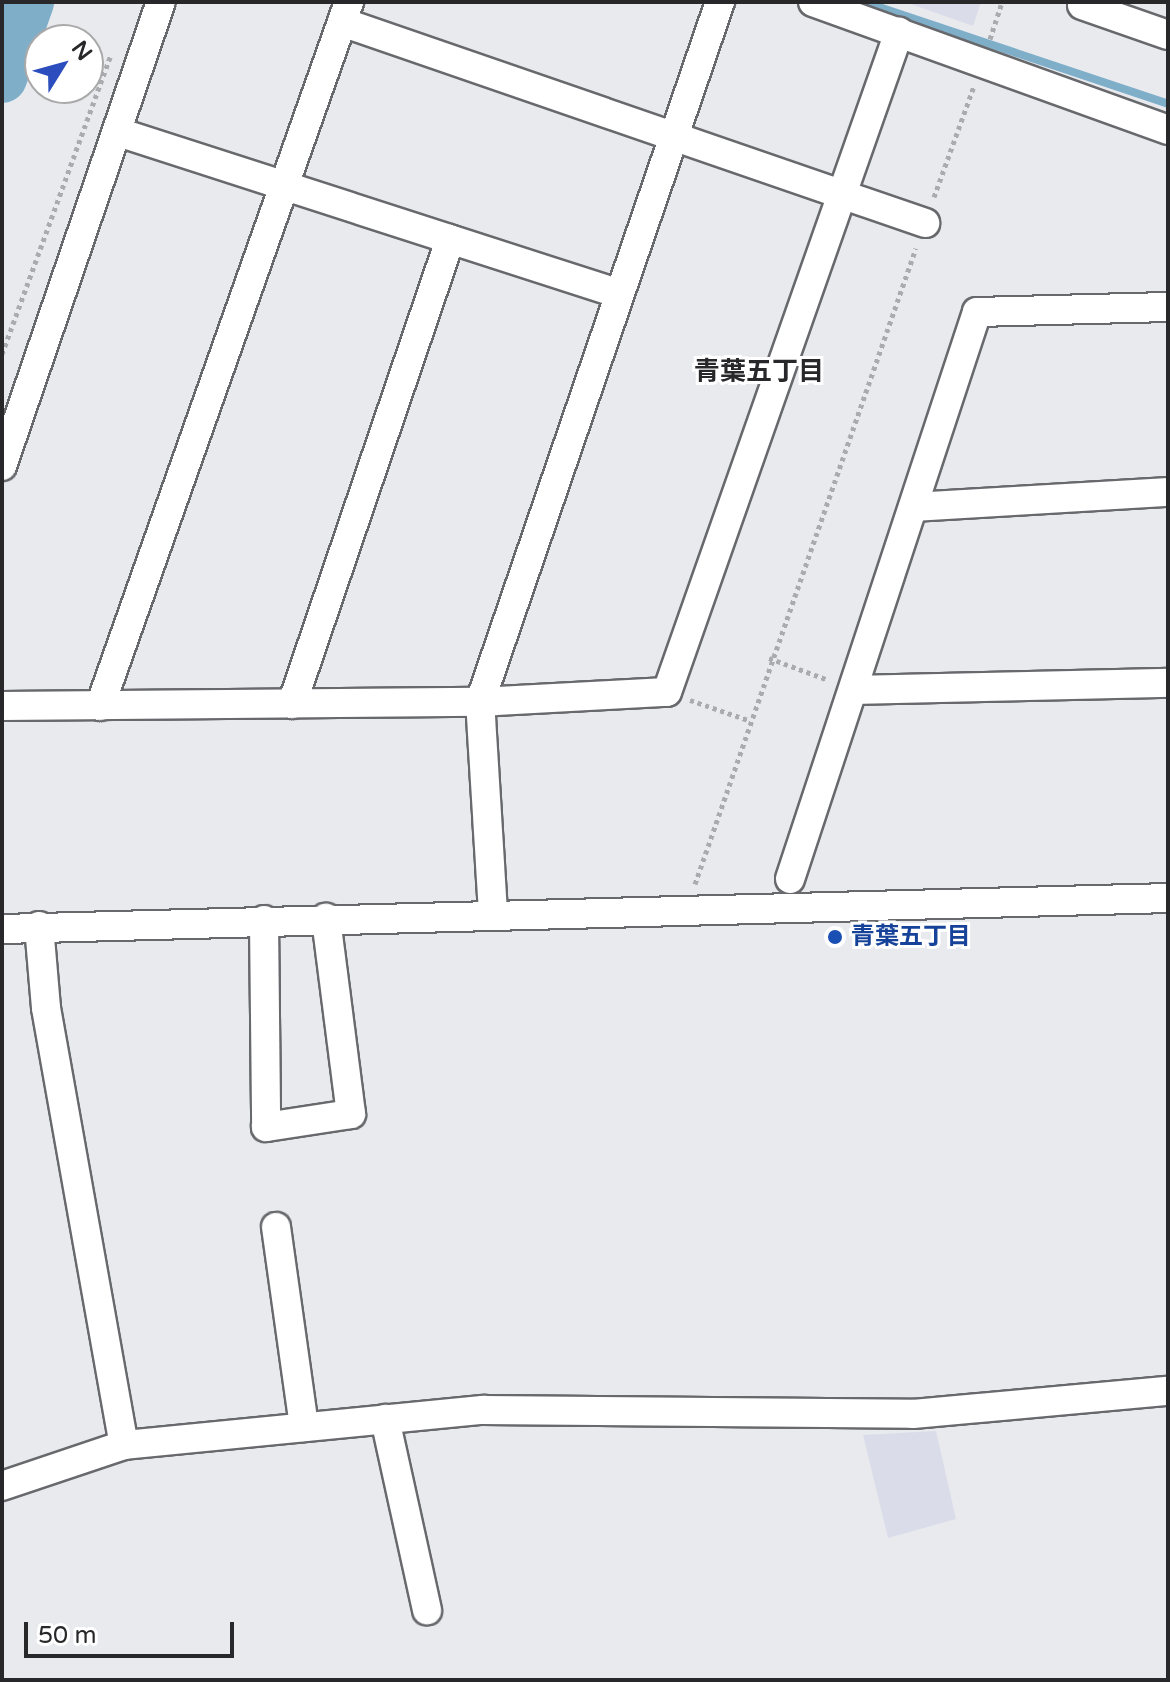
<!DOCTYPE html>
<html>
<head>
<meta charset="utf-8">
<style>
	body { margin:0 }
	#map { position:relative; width:1170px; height:1682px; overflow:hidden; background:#e8eaee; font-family:"Varela Round","Noto Sans JP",sans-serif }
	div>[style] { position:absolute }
	.built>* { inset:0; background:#dadde9 }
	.stream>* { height:8px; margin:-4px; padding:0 4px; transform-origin:4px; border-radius:4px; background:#7faec9 }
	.river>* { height:50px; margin:-25px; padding:0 25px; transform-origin:25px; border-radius:25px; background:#7faec9 }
	.path>* { height:5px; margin-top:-2.5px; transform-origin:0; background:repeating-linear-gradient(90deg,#a9abae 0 4px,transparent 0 8px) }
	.roads { filter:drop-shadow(2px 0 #68696d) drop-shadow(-2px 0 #68696d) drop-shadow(0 2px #68696d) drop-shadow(0 -2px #68696d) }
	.minor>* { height:28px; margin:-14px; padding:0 14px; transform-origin:14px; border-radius:14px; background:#fff }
	.dots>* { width:22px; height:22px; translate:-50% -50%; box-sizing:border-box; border:4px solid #fff; border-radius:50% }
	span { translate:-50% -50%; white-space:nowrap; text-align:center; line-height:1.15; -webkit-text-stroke:6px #fff; paint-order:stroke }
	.transit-label { font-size:24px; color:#164399; font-weight:700 }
	.left { translate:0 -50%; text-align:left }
	.neighbourhood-label { font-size:26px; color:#28282a; font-weight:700 }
	.frame { position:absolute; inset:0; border:4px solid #28282a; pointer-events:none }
	.north { position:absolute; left:24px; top:24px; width:80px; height:80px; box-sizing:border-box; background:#fff; border:2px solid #a9a9aa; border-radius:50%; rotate:53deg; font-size:22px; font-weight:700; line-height:32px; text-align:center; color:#28282a }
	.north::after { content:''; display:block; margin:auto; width:28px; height:36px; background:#2c4dbd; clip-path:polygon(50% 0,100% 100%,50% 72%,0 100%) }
	.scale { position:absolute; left:24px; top:1622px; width:210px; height:36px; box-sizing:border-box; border:4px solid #28282a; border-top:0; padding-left:10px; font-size:24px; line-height:28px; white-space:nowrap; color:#28282a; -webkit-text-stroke:6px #fff; paint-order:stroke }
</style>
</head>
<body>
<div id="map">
	<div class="built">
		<i style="clip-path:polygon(905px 2px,981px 2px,973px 26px)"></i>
		<i style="clip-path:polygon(936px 1431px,956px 1519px,888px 1538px,863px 1435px)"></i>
	</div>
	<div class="stream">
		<i style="left:864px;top:2px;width:321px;rotate:18.5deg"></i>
	</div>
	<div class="river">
		<i style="left:2px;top:78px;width:81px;rotate:-70.4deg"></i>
	</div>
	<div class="path">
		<i style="left:990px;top:39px;width:39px;rotate:-72deg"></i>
		<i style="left:934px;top:197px;width:118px;rotate:-70.2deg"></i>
		<i style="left:2px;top:354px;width:319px;rotate:-70deg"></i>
		<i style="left:769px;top:658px;width:63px;rotate:20.4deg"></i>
		<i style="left:690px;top:700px;width:61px;rotate:19deg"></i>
		<i style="left:695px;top:884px;width:673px;rotate:-70.84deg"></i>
	</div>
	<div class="roads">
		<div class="minor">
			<i style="left:813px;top:2px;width:377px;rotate:19.8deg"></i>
			<i style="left:1082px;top:5px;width:91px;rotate:19.2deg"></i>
			<i style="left:342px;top:22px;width:617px;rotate:19.02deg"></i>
			<i style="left:118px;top:132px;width:527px;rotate:17.89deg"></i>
			<i style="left:2px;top:466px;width:490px;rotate:-71.1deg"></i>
			<i style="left:914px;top:507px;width:254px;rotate:-3.4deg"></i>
			<i style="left:855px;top:690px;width:313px;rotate:-1.3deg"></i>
			<i style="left:292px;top:704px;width:491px;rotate:-71.2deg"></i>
			<i style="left:2px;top:706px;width:478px;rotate:-0.5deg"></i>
			<i style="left:480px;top:702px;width:187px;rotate:-3.1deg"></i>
			<i style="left:667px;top:692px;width:700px;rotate:-70.63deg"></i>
			<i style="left:100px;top:706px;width:747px;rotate:-70.52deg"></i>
			<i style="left:790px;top:879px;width:597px;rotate:-71.75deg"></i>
			<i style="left:977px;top:312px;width:191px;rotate:-1.5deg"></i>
			<i style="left:493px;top:913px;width:211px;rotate:-93.5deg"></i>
			<i style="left:480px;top:702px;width:740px;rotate:-71.08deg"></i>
			<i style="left:264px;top:920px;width:207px;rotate:89.4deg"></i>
			<i style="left:266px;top:1127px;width:86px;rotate:-8.7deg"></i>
			<i style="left:351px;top:1114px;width:198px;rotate:-97.3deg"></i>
			<i style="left:39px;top:926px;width:82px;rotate:85.1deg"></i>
			<i style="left:46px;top:1008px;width:444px;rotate:79.9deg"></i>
			<i style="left:2px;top:929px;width:1166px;rotate:-1.52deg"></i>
			<i style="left:276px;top:1227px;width:202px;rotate:82deg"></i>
			<i style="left:385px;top:1419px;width:196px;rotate:77.6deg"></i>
			<i style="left:2px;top:1486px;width:129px;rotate:-18.6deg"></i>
			<i style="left:124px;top:1445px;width:361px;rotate:-5.6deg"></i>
			<i style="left:483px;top:1410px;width:430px;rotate:0.5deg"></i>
			<i style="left:913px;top:1414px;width:256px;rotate:-5.2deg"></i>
		</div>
	</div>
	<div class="dots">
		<i style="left:835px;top:937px;background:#1a4fb4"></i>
	</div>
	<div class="transit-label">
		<span class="left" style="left:851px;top:937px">青葉五丁目</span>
	</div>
	<div class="neighbourhood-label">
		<span style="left:759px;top:372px">青葉五丁目</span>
	</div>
	<div class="frame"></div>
	<div class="north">N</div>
	<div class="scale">50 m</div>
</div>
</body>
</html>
